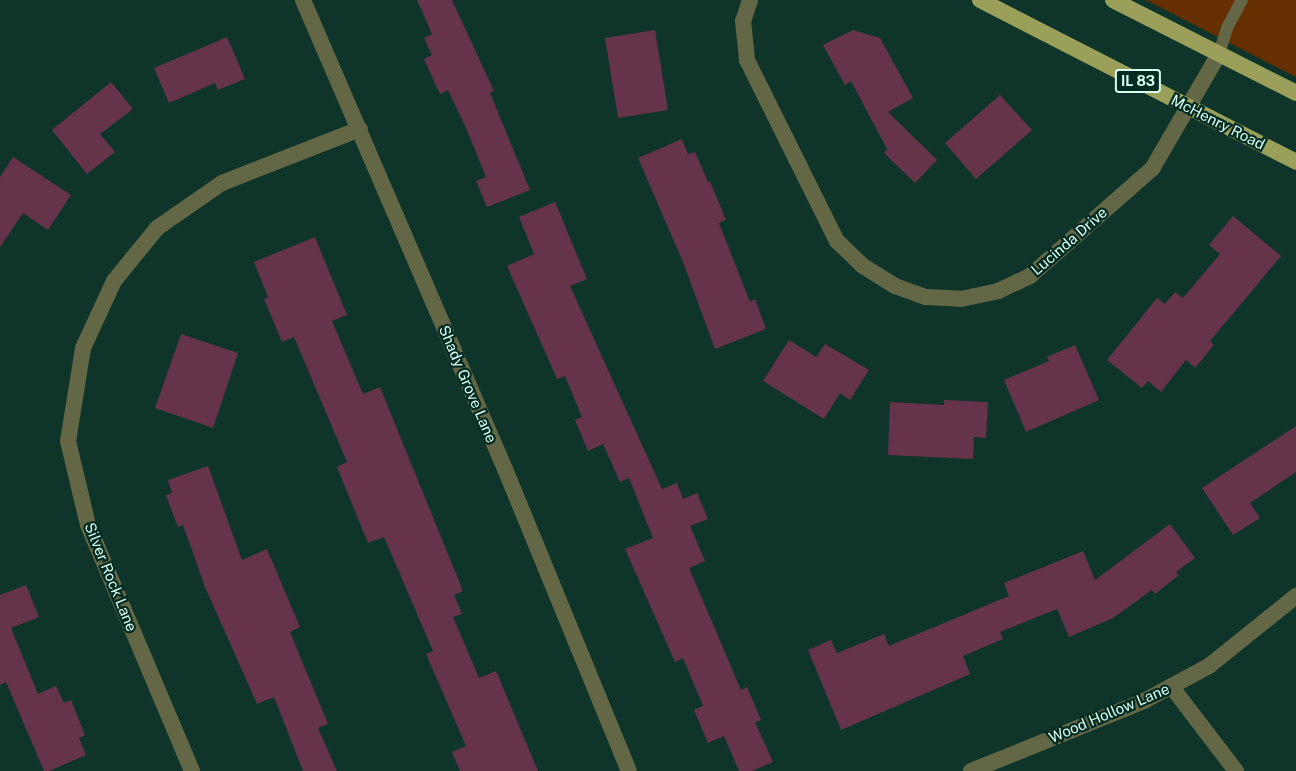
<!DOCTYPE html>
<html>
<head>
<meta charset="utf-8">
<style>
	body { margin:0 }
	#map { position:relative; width:1296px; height:771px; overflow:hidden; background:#0f352b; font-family:"Public Sans",sans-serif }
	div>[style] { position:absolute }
	.green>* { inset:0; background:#652f02 }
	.building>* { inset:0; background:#65334a }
	.service>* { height:12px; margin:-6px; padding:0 6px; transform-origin:6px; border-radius:6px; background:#646746 }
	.minor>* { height:16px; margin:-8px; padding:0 8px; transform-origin:8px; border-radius:8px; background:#646746 }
	.primary>* { height:16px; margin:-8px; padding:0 8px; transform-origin:8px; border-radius:8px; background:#9a9f5a }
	span { translate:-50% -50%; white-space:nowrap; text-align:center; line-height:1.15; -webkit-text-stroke:4.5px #032b21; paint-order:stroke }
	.shield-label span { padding:2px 4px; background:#032b21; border:2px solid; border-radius:4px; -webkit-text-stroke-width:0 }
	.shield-label { font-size:14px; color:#dbfdf1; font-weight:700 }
	.street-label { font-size:15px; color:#dbfdf1 }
</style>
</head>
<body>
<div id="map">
	<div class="green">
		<i style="clip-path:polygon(1146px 0,1296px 0,1296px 77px)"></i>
	</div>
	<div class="building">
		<i style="clip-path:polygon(417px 0,452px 0,494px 91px,490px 93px,530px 190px,487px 207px,476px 181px,486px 177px,466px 128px,448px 90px,440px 94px,424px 59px,432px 55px,424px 38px,432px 34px)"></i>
		<i style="clip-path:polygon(655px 30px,668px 110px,618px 118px,605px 38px)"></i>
		<i style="clip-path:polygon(853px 30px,880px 38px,913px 98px,888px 112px,937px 160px,915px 183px,884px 153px,887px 149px,851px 81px,845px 85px,823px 45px)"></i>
		<i style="clip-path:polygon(227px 37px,245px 79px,218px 90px,215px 83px,169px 103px,154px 68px)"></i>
		<i style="clip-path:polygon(111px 82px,133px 109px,100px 134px,115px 152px,87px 174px,52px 130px)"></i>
		<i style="clip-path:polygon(1000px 95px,1032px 130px,976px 179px,945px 143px)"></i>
		<i style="clip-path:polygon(682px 139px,688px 154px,695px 152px,708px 182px,710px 181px,726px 220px,719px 223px,750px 302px,755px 299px,766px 329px,715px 349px,683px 262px,638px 158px)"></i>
		<i style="clip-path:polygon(13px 157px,71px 195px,48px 230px,23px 213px,0 247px,0 177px)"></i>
		<i style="clip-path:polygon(555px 202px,587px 279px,570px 286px,662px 489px,677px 483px,683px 499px,697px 493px,708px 519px,690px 526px,705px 561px,689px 568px,741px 690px,747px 687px,761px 720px,755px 722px,773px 762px,752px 771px,739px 771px,724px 736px,708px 743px,694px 710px,703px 706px,683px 658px,675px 662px,625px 549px,653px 538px,629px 478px,620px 482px,603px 444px,588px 451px,575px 420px,582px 417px,565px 376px,557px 379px,507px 266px,534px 254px,519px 217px)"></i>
		<i style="clip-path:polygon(1233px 216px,1281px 256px,1210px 341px,1214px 345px,1195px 368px,1186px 360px,1161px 392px,1148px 381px,1142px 388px,1107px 360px,1157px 298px,1165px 304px,1175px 292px,1183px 298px,1220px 254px,1209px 245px)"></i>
		<i style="clip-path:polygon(315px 237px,347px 315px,332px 321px,363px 394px,380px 387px,463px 591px,454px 595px,462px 614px,453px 617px,479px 678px,496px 671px,538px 771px,460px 771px,452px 752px,466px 746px,426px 654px,433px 651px,384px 537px,368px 543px,337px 467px,347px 462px,294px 337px,282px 342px,264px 299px,268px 297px,254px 262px)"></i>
		<i style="clip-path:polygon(181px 334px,238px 353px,213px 428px,155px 408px)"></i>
		<i style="clip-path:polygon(789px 340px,816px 357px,825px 344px,869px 370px,850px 400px,840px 393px,824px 419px,763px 381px)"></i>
		<i style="clip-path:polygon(1075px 345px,1099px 400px,1026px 432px,1004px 380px,1049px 361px,1047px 357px)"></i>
		<i style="clip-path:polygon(944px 400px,988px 402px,986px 438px,974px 437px,973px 459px,888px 455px,890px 402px,944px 405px)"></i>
		<i style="clip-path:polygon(1296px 426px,1296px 472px,1250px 503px,1260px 518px,1233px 535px,1202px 488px)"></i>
		<i style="clip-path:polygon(208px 466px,242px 560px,267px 549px,300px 627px,290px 632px,328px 724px,318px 728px,337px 771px,303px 771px,274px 697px,257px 704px,205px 587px,183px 525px,178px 527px,166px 495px,172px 493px,168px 480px)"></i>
		<i style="clip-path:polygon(1170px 524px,1195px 558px,1176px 572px,1179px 575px,1155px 594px,1152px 590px,1113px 618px,1069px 637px,1057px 609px,1000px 632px,1003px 639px,963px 656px,970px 674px,841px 730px,808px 650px,831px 640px,837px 653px,884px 634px,889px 646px,1009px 596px,1004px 583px,1083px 551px,1095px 580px)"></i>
		<i style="clip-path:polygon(26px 585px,39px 617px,11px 628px,38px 694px,56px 686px,64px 703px,71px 700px,85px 735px,79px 738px,86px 755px,49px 771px,44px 771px,6px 682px,0 685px,0 595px)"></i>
	</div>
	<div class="service">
		<i style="left:1219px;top:54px;width:27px;rotate:-73deg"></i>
		<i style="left:1227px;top:28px;width:32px;rotate:-62deg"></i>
	</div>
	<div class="minor">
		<i style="left:303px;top:0;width:511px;rotate:66.7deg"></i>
		<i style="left:505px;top:469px;width:326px;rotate:67.7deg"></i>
		<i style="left:750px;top:0;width:22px;rotate:108deg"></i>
		<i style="left:743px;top:21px;width:39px;rotate:84deg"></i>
		<i style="left:747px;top:60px;width:202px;rotate:63.6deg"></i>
		<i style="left:837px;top:241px;width:36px;rotate:44deg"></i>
		<i style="left:863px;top:266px;width:38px;rotate:32deg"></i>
		<i style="left:895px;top:286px;width:33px;rotate:20deg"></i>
		<i style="left:926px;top:297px;width:35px;rotate:3deg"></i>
		<i style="left:961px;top:299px;width:38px;rotate:-12deg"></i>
		<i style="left:998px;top:291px;width:35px;rotate:-25deg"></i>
		<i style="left:1030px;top:276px;width:162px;rotate:-41.3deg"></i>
		<i style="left:1152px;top:169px;width:133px;rotate:-59.8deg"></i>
		<i style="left:1171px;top:686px;width:107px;rotate:52.6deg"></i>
		<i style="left:192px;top:771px;width:267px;rotate:-112.9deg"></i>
		<i style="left:88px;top:525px;width:86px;rotate:-103.4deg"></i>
		<i style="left:68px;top:441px;width:94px;rotate:-80.8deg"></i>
		<i style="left:83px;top:348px;width:74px;rotate:-65.2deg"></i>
		<i style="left:114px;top:281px;width:68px;rotate:-50.9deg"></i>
		<i style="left:157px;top:228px;width:79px;rotate:-34.7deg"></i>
		<i style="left:222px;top:183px;width:148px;rotate:-21.4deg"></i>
		<i style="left:971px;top:771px;width:187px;rotate:-22deg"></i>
		<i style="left:1144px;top:701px;width:74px;rotate:-28.3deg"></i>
		<i style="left:1209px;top:666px;width:112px;rotate:-38.8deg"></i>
	</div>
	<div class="primary">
		<i style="left:980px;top:0;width:355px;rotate:27.1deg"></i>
		<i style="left:1113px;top:0;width:205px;rotate:26.9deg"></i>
	</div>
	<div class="shield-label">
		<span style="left:1138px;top:81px">IL 83</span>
	</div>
	<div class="street-label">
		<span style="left:1218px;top:122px;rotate:27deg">McHenry Road</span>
		<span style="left:1069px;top:241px;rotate:-41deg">Lucinda Drive</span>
		<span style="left:468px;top:384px;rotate:67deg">Shady Grove Lane</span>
		<span style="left:111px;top:577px;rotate:68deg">Silver Rock Lane</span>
		<span style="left:1109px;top:713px;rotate:-23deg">Wood Hollow Lane</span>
	</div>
</div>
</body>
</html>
